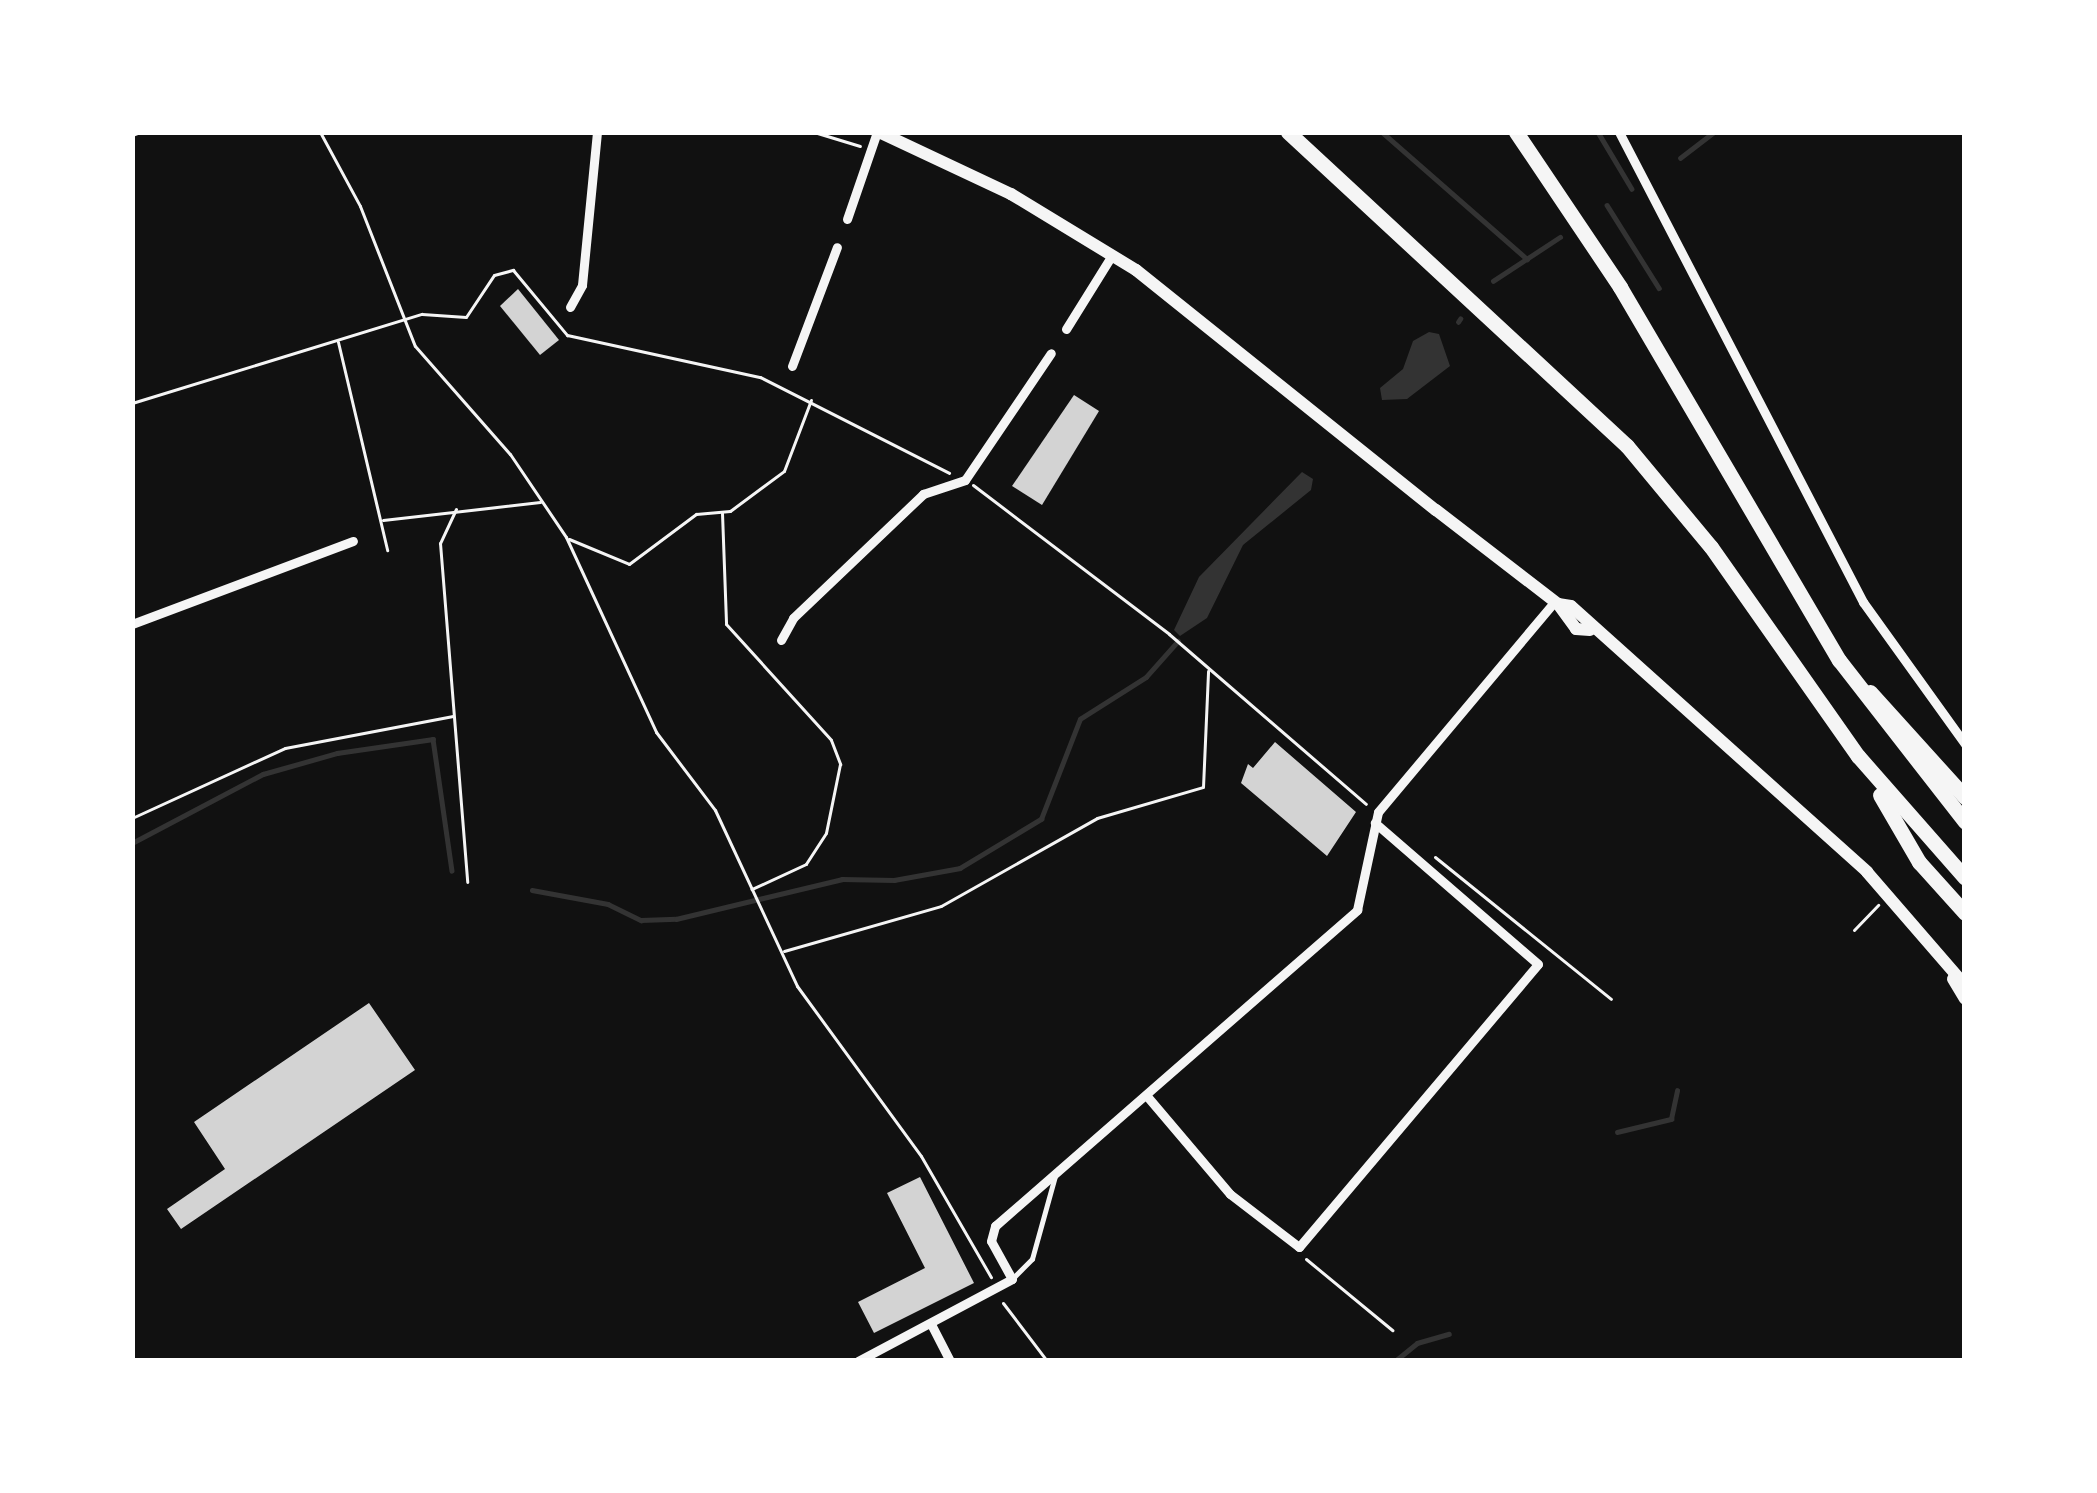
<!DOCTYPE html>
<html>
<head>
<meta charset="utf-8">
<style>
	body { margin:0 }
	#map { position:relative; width:2097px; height:1493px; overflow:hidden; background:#111; font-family:Raleway,sans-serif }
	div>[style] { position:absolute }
	.water>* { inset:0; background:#333 }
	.stream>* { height:4.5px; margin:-2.25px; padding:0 2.25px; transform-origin:2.25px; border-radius:2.25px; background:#333 }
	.building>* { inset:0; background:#d3d3d3 }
	.path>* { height:3px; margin:-1.5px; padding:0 1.5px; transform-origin:1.5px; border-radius:1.5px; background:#f5f5f5 }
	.service>* { height:4.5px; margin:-2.25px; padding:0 2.25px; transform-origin:2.25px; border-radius:2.25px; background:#f5f5f5 }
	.minor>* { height:9px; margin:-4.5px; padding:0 4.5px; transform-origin:4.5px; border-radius:4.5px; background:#f5f5f5 }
	.tertiary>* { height:12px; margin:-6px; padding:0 6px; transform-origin:6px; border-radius:6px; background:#f5f5f5 }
	.trunk>* { height:15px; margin:-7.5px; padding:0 7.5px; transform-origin:7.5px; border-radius:7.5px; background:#f5f5f5 }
	span { translate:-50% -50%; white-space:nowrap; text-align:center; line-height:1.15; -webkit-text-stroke:9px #fff; paint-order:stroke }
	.frame { position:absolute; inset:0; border:135px solid #fff; pointer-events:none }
</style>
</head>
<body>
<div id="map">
	<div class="water">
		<i style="clip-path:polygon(1429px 332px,1439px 334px,1450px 366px,1407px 399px,1382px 400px,1380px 388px,1403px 369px,1413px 341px)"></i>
		<i style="clip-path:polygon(1302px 472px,1313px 479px,1311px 490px,1243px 545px,1207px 618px,1180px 636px,1174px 630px,1199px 577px)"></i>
	</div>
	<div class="stream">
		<i style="left:1382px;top:132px;width:193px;rotate:41.2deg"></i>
		<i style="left:1598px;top:132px;width:66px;rotate:59.2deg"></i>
		<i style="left:1680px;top:158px;width:43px;rotate:-37.4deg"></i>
		<i style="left:1607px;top:205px;width:98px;rotate:57.9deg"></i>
		<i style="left:1493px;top:281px;width:80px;rotate:-33.3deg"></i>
		<i style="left:1458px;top:322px;width:4px;rotate:-56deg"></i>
		<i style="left:132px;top:843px;width:148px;rotate:-27.8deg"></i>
		<i style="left:263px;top:774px;width:77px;rotate:-15.8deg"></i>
		<i style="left:337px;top:753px;width:97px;rotate:-8.3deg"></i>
		<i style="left:433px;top:739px;width:133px;rotate:81.8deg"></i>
		<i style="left:532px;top:890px;width:77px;rotate:10.4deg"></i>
		<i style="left:608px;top:904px;width:37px;rotate:26deg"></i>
		<i style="left:641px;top:920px;width:35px;rotate:-2deg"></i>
		<i style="left:676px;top:919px;width:171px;rotate:-13.5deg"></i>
		<i style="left:842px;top:879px;width:52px;rotate:1.1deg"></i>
		<i style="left:894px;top:880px;width:67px;rotate:-10.3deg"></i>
		<i style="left:960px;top:868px;width:95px;rotate:-31.2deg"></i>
		<i style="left:1041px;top:819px;width:107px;rotate:-68.7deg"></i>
		<i style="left:1080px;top:719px;width:78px;rotate:-32.5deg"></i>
		<i style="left:1146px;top:677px;width:48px;rotate:-48.4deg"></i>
		<i style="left:1617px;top:1132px;width:56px;rotate:-13.5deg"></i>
		<i style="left:1671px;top:1119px;width:29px;rotate:-78deg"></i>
		<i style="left:1395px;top:1361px;width:28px;rotate:-39deg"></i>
		<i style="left:1417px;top:1343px;width:33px;rotate:-16deg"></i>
	</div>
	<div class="building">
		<i style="clip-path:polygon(518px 289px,559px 340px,540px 355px,500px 306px)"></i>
		<i style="clip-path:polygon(1074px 395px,1099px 411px,1042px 505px,1012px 486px)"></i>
		<i style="clip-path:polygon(1275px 742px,1356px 812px,1327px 856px,1241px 783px,1248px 764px,1253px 768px)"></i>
		<i style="clip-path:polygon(369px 1003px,415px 1070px,181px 1229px,167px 1209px,225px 1169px,194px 1122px)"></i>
		<i style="clip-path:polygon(920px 1177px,974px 1283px,874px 1333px,858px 1302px,925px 1268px,887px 1193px)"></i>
	</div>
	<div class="path">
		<i style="left:320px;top:132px;width:84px;rotate:61.6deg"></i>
		<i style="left:360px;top:206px;width:150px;rotate:68.6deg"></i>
		<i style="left:415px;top:346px;width:144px;rotate:48.7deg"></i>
		<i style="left:510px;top:454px;width:100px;rotate:56deg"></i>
		<i style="left:566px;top:537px;width:215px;rotate:65.2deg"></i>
		<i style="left:656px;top:732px;width:98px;rotate:52.9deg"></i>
		<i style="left:715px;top:810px;width:194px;rotate:65deg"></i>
		<i style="left:797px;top:986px;width:210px;rotate:53.9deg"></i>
		<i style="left:921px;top:1156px;width:140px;rotate:60deg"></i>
		<i style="left:814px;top:132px;width:48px;rotate:16.9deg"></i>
		<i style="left:132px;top:135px;width:9px;rotate:-21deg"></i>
		<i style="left:338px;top:342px;width:214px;rotate:76.7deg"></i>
		<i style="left:132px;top:403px;width:303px;rotate:-17.1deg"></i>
		<i style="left:422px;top:314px;width:44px;rotate:3.9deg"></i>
		<i style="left:466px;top:317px;width:50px;rotate:-56.3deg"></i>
		<i style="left:494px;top:275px;width:20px;rotate:-15deg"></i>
		<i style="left:513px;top:270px;width:85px;rotate:50.3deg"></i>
		<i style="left:567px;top:335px;width:198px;rotate:12.3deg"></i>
		<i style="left:760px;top:377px;width:212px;rotate:26.9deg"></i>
		<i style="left:973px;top:485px;width:246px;rotate:37.2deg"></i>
		<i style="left:1169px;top:634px;width:260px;rotate:40.8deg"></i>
		<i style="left:456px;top:509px;width:38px;rotate:115deg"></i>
		<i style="left:440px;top:543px;width:340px;rotate:85.4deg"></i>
		<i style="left:722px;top:513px;width:111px;rotate:87.9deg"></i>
		<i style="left:726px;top:624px;width:156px;rotate:47.8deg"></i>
		<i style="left:831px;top:740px;width:26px;rotate:69deg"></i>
		<i style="left:840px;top:764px;width:70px;rotate:101.5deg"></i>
		<i style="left:826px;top:833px;width:37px;rotate:123deg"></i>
		<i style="left:806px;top:864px;width:60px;rotate:155.2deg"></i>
		<i style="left:383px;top:520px;width:158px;rotate:-6.5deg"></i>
		<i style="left:569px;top:539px;width:65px;rotate:22.6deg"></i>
		<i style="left:629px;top:564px;width:84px;rotate:-36.7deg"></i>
		<i style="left:696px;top:514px;width:34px;rotate:-5deg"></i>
		<i style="left:730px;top:511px;width:67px;rotate:-36.5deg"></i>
		<i style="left:784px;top:471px;width:76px;rotate:-69.2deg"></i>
		<i style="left:132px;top:818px;width:168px;rotate:-24.6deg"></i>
		<i style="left:285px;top:748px;width:171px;rotate:-10.8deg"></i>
		<i style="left:1435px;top:857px;width:226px;rotate:38.9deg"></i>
		<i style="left:1854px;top:930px;width:35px;rotate:-46deg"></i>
		<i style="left:784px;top:951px;width:163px;rotate:-16deg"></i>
		<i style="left:941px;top:906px;width:179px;rotate:-29.4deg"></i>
		<i style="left:1097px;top:818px;width:110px;rotate:-16.3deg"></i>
		<i style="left:1203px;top:787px;width:116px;rotate:-87.5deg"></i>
		<i style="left:1306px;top:1259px;width:112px;rotate:39.5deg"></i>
		<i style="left:1003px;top:1303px;width:73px;rotate:52.8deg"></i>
	</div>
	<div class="service">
		<i style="left:1012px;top:1279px;width:28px;rotate:-45deg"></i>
		<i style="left:1032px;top:1259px;width:86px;rotate:-74.5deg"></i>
	</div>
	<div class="minor">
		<i style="left:1619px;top:132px;width:530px;rotate:62.56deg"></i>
		<i style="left:1863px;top:602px;width:175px;rotate:54.3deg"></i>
		<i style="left:847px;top:219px;width:92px;rotate:-71deg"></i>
		<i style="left:570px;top:307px;width:25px;rotate:-61deg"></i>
		<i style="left:582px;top:285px;width:154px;rotate:-84.4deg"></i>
		<i style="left:1066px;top:329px;width:87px;rotate:-58.1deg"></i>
		<i style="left:792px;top:366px;width:127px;rotate:-69.3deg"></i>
		<i style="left:132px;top:624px;width:236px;rotate:-20.6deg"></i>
		<i style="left:781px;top:640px;width:25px;rotate:-61deg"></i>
		<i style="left:793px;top:618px;width:180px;rotate:-43.6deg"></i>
		<i style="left:923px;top:494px;width:44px;rotate:-18.4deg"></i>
		<i style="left:965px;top:480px;width:153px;rotate:-55.9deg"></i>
		<i style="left:1146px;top:1095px;width:130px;rotate:49.7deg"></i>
		<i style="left:1230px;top:1194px;width:87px;rotate:37.5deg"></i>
		<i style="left:1299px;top:1247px;width:370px;rotate:-49.8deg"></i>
		<i style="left:1538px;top:964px;width:216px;rotate:-139.1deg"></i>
		<i style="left:931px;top:1324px;width:42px;rotate:62.8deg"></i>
		<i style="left:858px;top:1361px;width:174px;rotate:-28deg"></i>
		<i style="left:1012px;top:1279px;width:43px;rotate:-118.9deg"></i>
		<i style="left:991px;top:1241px;width:16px;rotate:-75deg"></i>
		<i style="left:995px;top:1226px;width:481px;rotate:-41.1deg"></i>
		<i style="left:1357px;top:910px;width:100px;rotate:-77.9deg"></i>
		<i style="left:1378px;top:812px;width:275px;rotate:-50deg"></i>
	</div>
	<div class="tertiary">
		<i style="left:879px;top:132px;width:146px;rotate:25.2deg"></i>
		<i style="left:1011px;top:194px;width:146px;rotate:31.3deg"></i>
		<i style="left:1136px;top:270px;width:384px;rotate:38.7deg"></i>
		<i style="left:1436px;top:510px;width:154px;rotate:37.6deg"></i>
		<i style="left:1558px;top:604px;width:13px;rotate:9deg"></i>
		<i style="left:1571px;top:606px;width:398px;rotate:41.9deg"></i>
		<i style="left:1867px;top:872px;width:150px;rotate:49.1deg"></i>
		<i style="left:1558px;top:604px;width:31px;rotate:54deg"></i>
		<i style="left:1576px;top:629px;width:14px;rotate:4deg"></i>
		<i style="left:1953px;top:979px;width:23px;rotate:59deg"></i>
	</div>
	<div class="trunk">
		<i style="left:1288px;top:132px;width:462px;rotate:42.8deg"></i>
		<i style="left:1627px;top:446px;width:131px;rotate:50.3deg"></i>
		<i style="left:1711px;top:547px;width:256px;rotate:54.9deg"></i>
		<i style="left:1858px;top:756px;width:162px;rotate:48.7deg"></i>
		<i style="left:1516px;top:132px;width:187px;rotate:56.1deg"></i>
		<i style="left:1620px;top:287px;width:433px;rotate:59.6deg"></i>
		<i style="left:1839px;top:660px;width:205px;rotate:52.1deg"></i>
		<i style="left:1870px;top:692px;width:142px;rotate:47.9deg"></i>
		<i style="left:1880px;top:795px;width:78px;rotate:59.8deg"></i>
		<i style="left:1919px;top:862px;width:69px;rotate:48deg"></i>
	</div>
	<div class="frame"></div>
</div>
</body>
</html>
